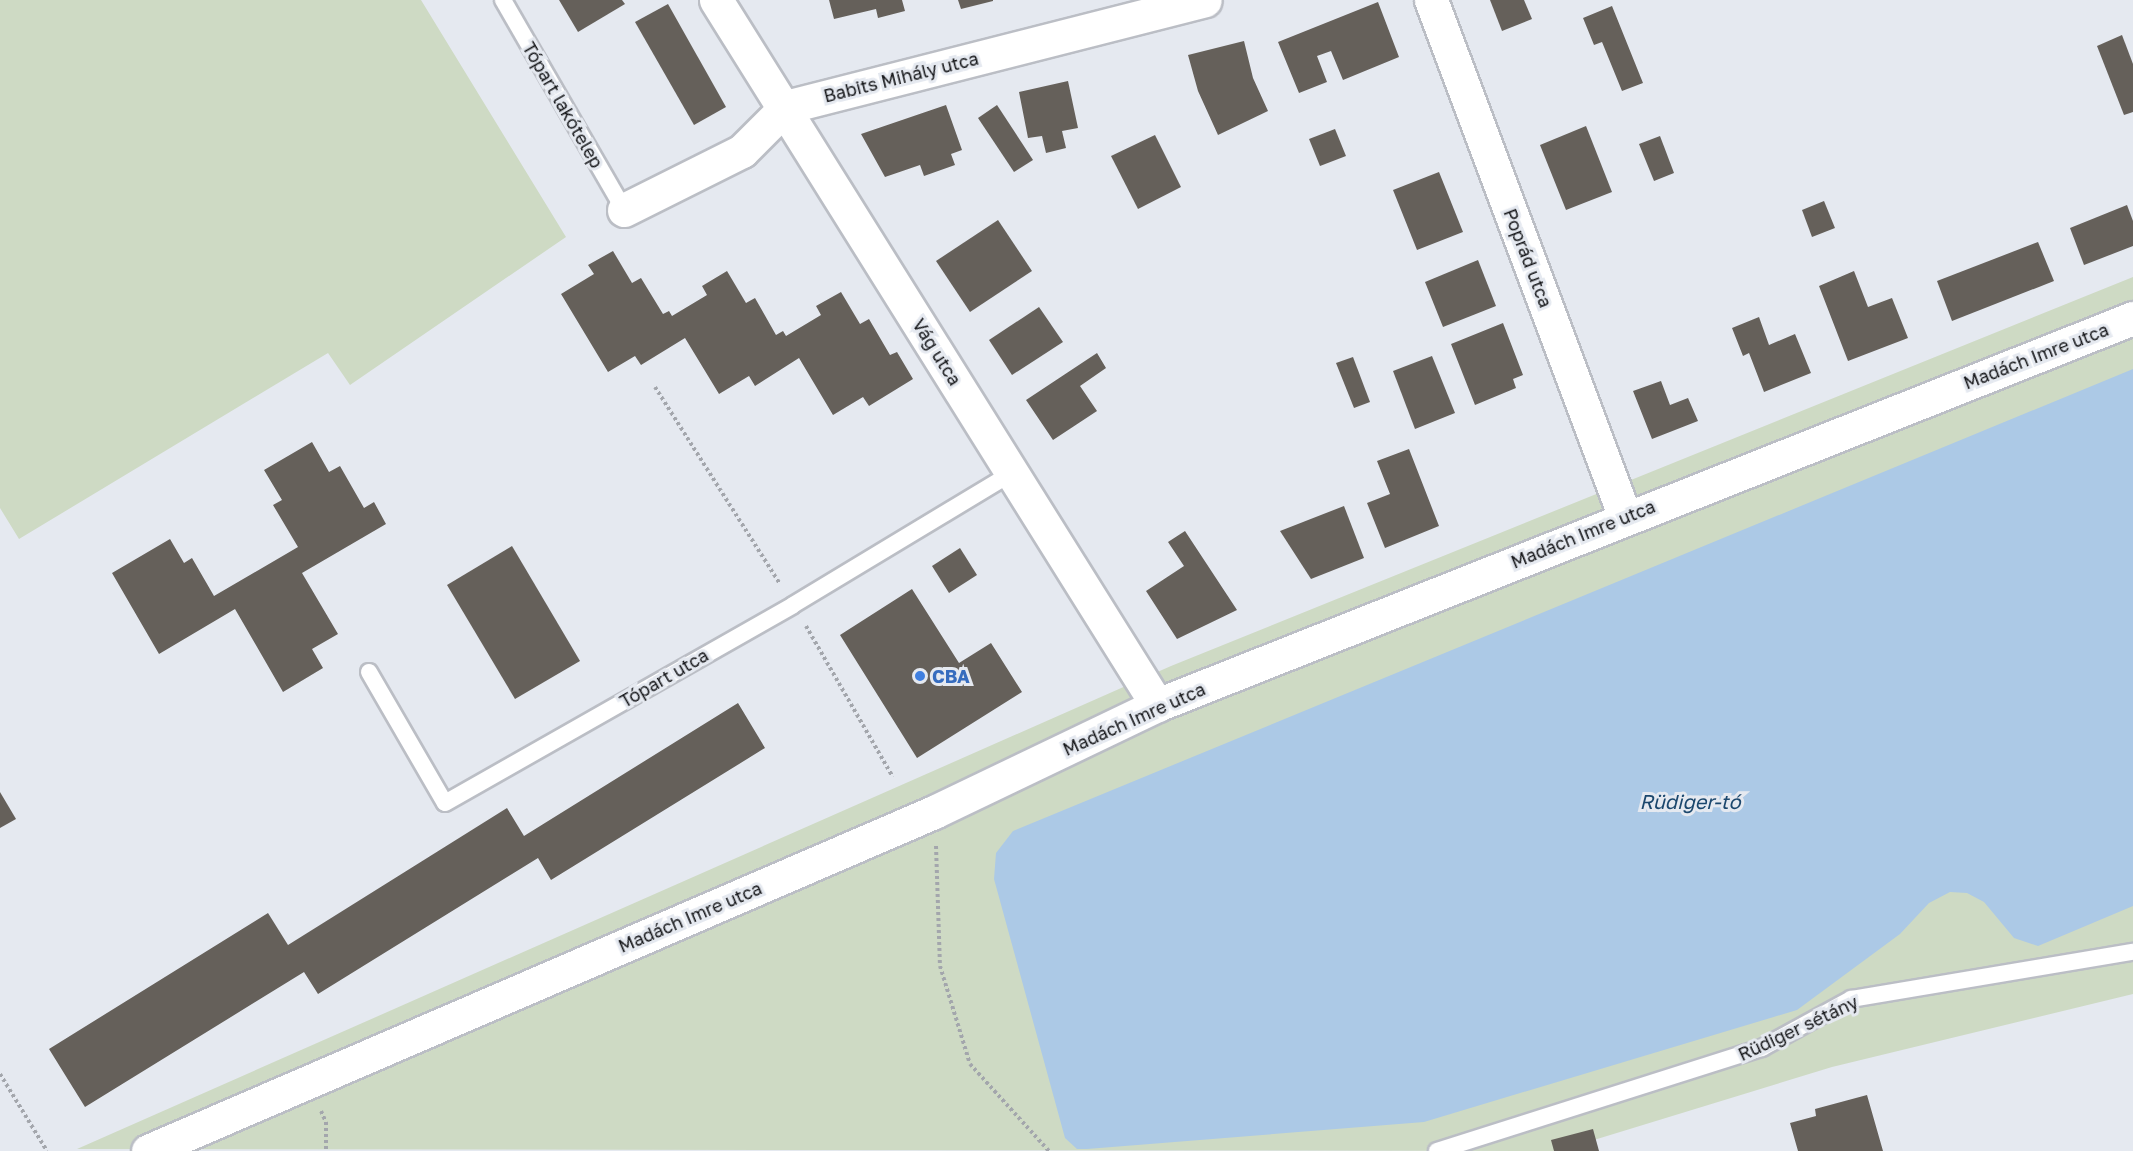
<!DOCTYPE html>
<html>
<head>
<meta charset="utf-8">
<style>
	body { margin:0 }
	#map { position:relative; width:2133px; height:1151px; overflow:hidden; background:#e5e9f0; font-family:"Golos Text",sans-serif }
	div>[style] { position:absolute }
	.green>* { inset:0; background:#cedac4 }
	.water>* { inset:0; background:#acc9e6 }
	.building>* { inset:0; background:#65605a }
	.path>* { height:4px; margin-top:-2px; transform-origin:0; background:repeating-linear-gradient(90deg,#a3a6ac 0 3px,transparent 0 6px) }
	.roads { filter:drop-shadow(2px 0 #bbbec5) drop-shadow(-2px 0 #bbbec5) drop-shadow(0 2px #bbbec5) drop-shadow(0 -2px #bbbec5) }
	.lane>* { height:16px; margin:-8px; padding:0 8px; transform-origin:8px; border-radius:8px; background:#fff }
	.street>* { height:33px; margin:-16.5px; padding:0 16.5px; transform-origin:16.5px; border-radius:16.5px; background:#fff }
	.dots>* { width:16px; height:16px; translate:-50% -50%; box-sizing:border-box; border:3px solid #e5e9f0; border-radius:50% }
	span { translate:-50% -50%; white-space:nowrap; text-align:center; line-height:1.15; -webkit-text-stroke:6px #e5e9f0; paint-order:stroke }
	.street-label { font-size:18px; color:#151619 }
	.shop-label { font-size:18px; color:#366cbe; font-weight:700 }
	.left { translate:0 -50%; text-align:left }
	.water-label { font-size:20px; color:#1b476d; font-style:italic }
</style>
</head>
<body>
<div id="map">
	<div class="green">
		<i style="clip-path:polygon(0 0,421px 0,566px 237px,350px 385px,328px 353px,19px 539px,0 508px)"></i>
		<i style="clip-path:polygon(2133px 277px,2133px 994px,1832px 1067px,1558px 1151px,77px 1149px,1171px 666px)"></i>
	</div>
	<div class="water">
		<i style="clip-path:polygon(2133px 369px,2133px 906px,2038px 946px,2014px 938px,1984px 902px,1967px 893px,1950px 892px,1929px 903px,1900px 934px,1797px 1010px,1424px 1122px,1087px 1149px,1077px 1149px,1065px 1138px,994px 879px,996px 853px,1013px 831px)"></i>
	</div>
	<div class="building">
		<i style="clip-path:polygon(559px 0,622px 0,625px 4px,578px 32px)"></i>
		<i style="clip-path:polygon(829px 0,902px 0,905px 11px,878px 18px,876px 9px,834px 19px)"></i>
		<i style="clip-path:polygon(958px 0,993px 0,993px 1px,961px 9px)"></i>
		<i style="clip-path:polygon(1490px 0,1524px 0,1532px 19px,1502px 31px)"></i>
		<i style="clip-path:polygon(1378px 2px,1399px 57px,1343px 80px,1331px 51px,1317px 56px,1327px 82px,1299px 93px,1278px 42px)"></i>
		<i style="clip-path:polygon(668px 4px,726px 107px,694px 125px,635px 22px)"></i>
		<i style="clip-path:polygon(1612px 6px,1643px 83px,1622px 91px,1602px 42px,1594px 45px,1583px 18px)"></i>
		<i style="clip-path:polygon(2122px 35px,2133px 64px,2133px 112px,2124px 115px,2097px 46px)"></i>
		<i style="clip-path:polygon(1244px 41px,1253px 78px,1268px 111px,1218px 135px,1198px 91px,1188px 55px)"></i>
		<i style="clip-path:polygon(1068px 81px,1078px 128px,1062px 131px,1066px 148px,1046px 153px,1042px 136px,1028px 138px,1019px 92px)"></i>
		<i style="clip-path:polygon(946px 105px,962px 150px,951px 154px,955px 165px,924px 176px,920px 165px,885px 177px,861px 134px)"></i>
		<i style="clip-path:polygon(997px 105px,1033px 160px,1014px 172px,978px 118px)"></i>
		<i style="clip-path:polygon(1586px 126px,1612px 192px,1566px 210px,1540px 145px)"></i>
		<i style="clip-path:polygon(1335px 129px,1346px 156px,1320px 166px,1309px 139px)"></i>
		<i style="clip-path:polygon(1155px 135px,1181px 187px,1138px 209px,1111px 156px)"></i>
		<i style="clip-path:polygon(1660px 136px,1674px 173px,1654px 181px,1639px 144px)"></i>
		<i style="clip-path:polygon(1439px 172px,1463px 232px,1417px 250px,1393px 190px)"></i>
		<i style="clip-path:polygon(1824px 201px,1835px 228px,1812px 237px,1802px 210px)"></i>
		<i style="clip-path:polygon(2127px 205px,2133px 221px,2133px 246px,2084px 265px,2070px 228px)"></i>
		<i style="clip-path:polygon(998px 220px,1032px 271px,970px 312px,936px 261px)"></i>
		<i style="clip-path:polygon(2038px 242px,2054px 281px,1952px 321px,1937px 281px)"></i>
		<i style="clip-path:polygon(613px 251px,632px 283px,641px 278px,663px 314px,669px 311px,672px 316px,707px 295px,702px 286px,727px 271px,746px 303px,755px 298px,776px 335px,783px 331px,786px 336px,821px 315px,816px 306px,841px 292px,860px 324px,869px 319px,890px 355px,897px 352px,913px 379px,869px 406px,863px 397px,833px 415px,799px 358px,755px 386px,749px 376px,719px 394px,685px 338px,641px 365px,635px 356px,608px 372px,561px 294px,594px 274px,588px 265px)"></i>
		<i style="clip-path:polygon(1478px 260px,1496px 306px,1443px 327px,1425px 282px)"></i>
		<i style="clip-path:polygon(1854px 271px,1868px 307px,1892px 298px,1908px 338px,1848px 361px,1819px 286px)"></i>
		<i style="clip-path:polygon(1039px 307px,1063px 342px,1012px 375px,989px 340px)"></i>
		<i style="clip-path:polygon(1759px 317px,1769px 345px,1795px 334px,1811px 373px,1764px 392px,1749px 353px,1743px 356px,1732px 328px)"></i>
		<i style="clip-path:polygon(1503px 323px,1523px 375px,1513px 379px,1516px 388px,1475px 405px,1451px 344px)"></i>
		<i style="clip-path:polygon(1097px 353px,1106px 368px,1080px 386px,1097px 411px,1053px 440px,1026px 400px)"></i>
		<i style="clip-path:polygon(1432px 356px,1455px 413px,1415px 429px,1393px 371px)"></i>
		<i style="clip-path:polygon(1353px 357px,1370px 402px,1354px 408px,1336px 363px)"></i>
		<i style="clip-path:polygon(1661px 381px,1670px 405px,1688px 398px,1698px 421px,1652px 439px,1633px 391px)"></i>
		<i style="clip-path:polygon(312px 442px,329px 472px,340px 466px,364px 508px,374px 502px,386px 524px,302px 573px,338px 634px,312px 649px,323px 668px,283px 692px,235px 609px,159px 654px,112px 573px,170px 539px,184px 563px,192px 558px,214px 596px,298px 547px,273px 505px,282px 500px,264px 470px)"></i>
		<i style="clip-path:polygon(1409px 449px,1439px 526px,1385px 548px,1367px 503px,1390px 494px,1377px 461px)"></i>
		<i style="clip-path:polygon(1344px 506px,1364px 558px,1311px 579px,1280px 531px)"></i>
		<i style="clip-path:polygon(1185px 531px,1237px 610px,1177px 639px,1146px 591px,1184px 566px,1168px 542px)"></i>
		<i style="clip-path:polygon(512px 546px,580px 661px,515px 699px,447px 585px)"></i>
		<i style="clip-path:polygon(960px 548px,977px 575px,949px 593px,932px 566px)"></i>
		<i style="clip-path:polygon(912px 589px,959px 663px,991px 643px,1022px 692px,917px 758px,840px 635px)"></i>
		<i style="clip-path:polygon(738px 703px,765px 748px,551px 880px,538px 858px,318px 994px,304px 972px,85px 1107px,49px 1049px,268px 913px,288px 945px,507px 808px,524px 836px)"></i>
		<i style="clip-path:polygon(0 792px,16px 819px,0 828px)"></i>
		<i style="clip-path:polygon(1867px 1095px,1883px 1151px,1798px 1151px,1790px 1123px,1816px 1116px,1815px 1109px)"></i>
		<i style="clip-path:polygon(1593px 1129px,1599px 1151px,1554px 1151px,1551px 1140px)"></i>
	</div>
	<div class="path">
		<i style="left:655px;top:387px;width:233px;rotate:57.6deg"></i>
		<i style="left:806px;top:626px;width:174px;rotate:60.1deg"></i>
		<i style="left:936px;top:846px;width:120px;rotate:88.1deg"></i>
		<i style="left:940px;top:966px;width:102px;rotate:73deg"></i>
		<i style="left:970px;top:1064px;width:118px;rotate:47.8deg"></i>
		<i style="left:0;top:1074px;width:90px;rotate:58.6deg"></i>
		<i style="left:321px;top:1111px;width:12px;rotate:66deg"></i>
		<i style="left:326px;top:1122px;width:29px;rotate:90deg"></i>
	</div>
	<div class="roads">
		<div class="lane">
			<i style="left:503px;top:0;width:242px;rotate:60deg"></i>
			<i style="left:369px;top:672px;width:151px;rotate:59.9deg"></i>
			<i style="left:445px;top:803px;width:400px;rotate:-29.6deg"></i>
			<i style="left:793px;top:605px;width:256px;rotate:-31.1deg"></i>
			<i style="left:1437px;top:1151px;width:341px;rotate:-17.6deg"></i>
			<i style="left:1762px;top:1048px;width:102px;rotate:-28.8deg"></i>
			<i style="left:1851px;top:999px;width:286px;rotate:-9.5deg"></i>
		</div>
		<div class="street">
			<i style="left:716px;top:0;width:832px;rotate:57.97deg"></i>
			<i style="left:1431px;top:0;width:552px;rotate:69.43deg"></i>
			<i style="left:624px;top:210px;width:132px;rotate:-26.6deg"></i>
			<i style="left:742px;top:151px;width:62px;rotate:-45deg"></i>
			<i style="left:786px;top:107px;width:432px;rotate:-14.3deg"></i>
			<i style="left:148px;top:1151px;width:856px;rotate:-23.33deg"></i>
			<i style="left:934px;top:812px;width:247px;rotate:-25.6deg"></i>
			<i style="left:1157px;top:705px;width:1050px;rotate:-21.63deg"></i>
		</div>
	</div>
	<div class="dots">
		<i style="left:920px;top:676px;background:#3f7fe0"></i>
	</div>
	<div class="street-label">
		<span style="left:901px;top:77px;rotate:-14deg">Babits Mihály utca</span>
		<span style="left:563px;top:105px;rotate:60deg">Tópart lakótelep</span>
		<span style="left:1528px;top:258px;rotate:69deg">Poprád utca</span>
		<span style="left:937px;top:352px;rotate:58deg">Vág utca</span>
		<span style="left:2036px;top:356px;rotate:-21deg">Madách Imre utca</span>
		<span style="left:1583px;top:534px;rotate:-22deg">Madách Imre utca</span>
		<span style="left:664px;top:678px;rotate:-30deg">Tópart utca</span>
		<span style="left:1134px;top:719px;rotate:-24deg">Madách Imre utca</span>
		<span style="left:690px;top:917px;rotate:-23deg">Madách Imre utca</span>
		<span style="left:1798px;top:1028px;rotate:-25deg">Rüdiger sétány</span>
	</div>
	<div class="shop-label">
		<span class="left" style="left:932px;top:676px">CBA</span>
	</div>
	<div class="water-label">
		<span style="left:1690px;top:801px">Rüdiger-tó</span>
	</div>
</div>
</body>
</html>
